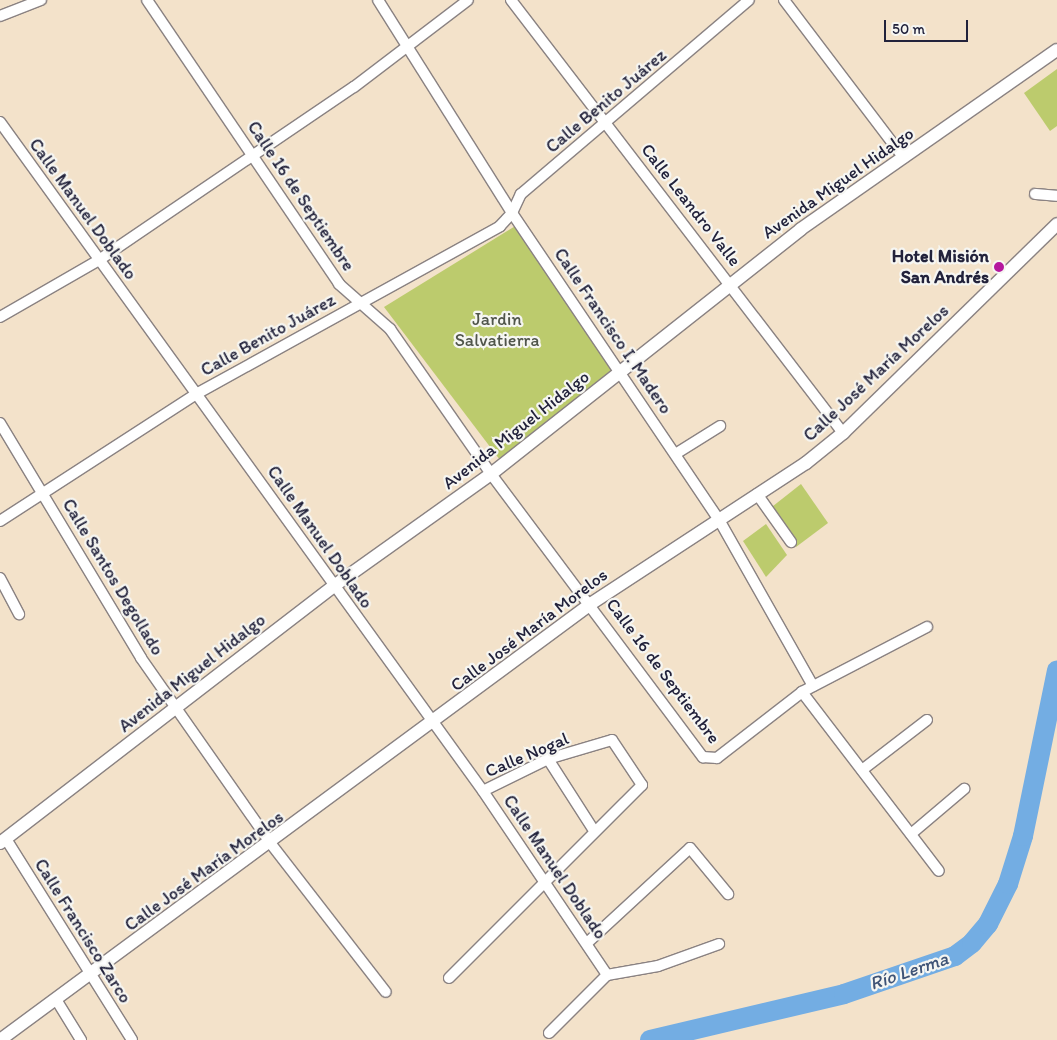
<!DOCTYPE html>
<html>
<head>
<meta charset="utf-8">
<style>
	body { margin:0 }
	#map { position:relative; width:1057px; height:1040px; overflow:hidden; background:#f3e2ca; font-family:Itim,sans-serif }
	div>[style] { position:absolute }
	.green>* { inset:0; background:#bccb6d }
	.river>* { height:20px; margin:-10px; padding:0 10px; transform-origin:10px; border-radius:10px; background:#73ade3 }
	.roads { filter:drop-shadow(1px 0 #8a8282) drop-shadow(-1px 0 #8a8282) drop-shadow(0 1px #8a8282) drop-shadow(0 -1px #8a8282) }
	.minor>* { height:10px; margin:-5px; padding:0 5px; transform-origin:5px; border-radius:5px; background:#fff }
	.tertiary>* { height:12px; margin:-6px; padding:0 6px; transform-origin:6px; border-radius:6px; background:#fff }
	.dots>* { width:14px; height:14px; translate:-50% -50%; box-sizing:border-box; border:2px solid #f6f6f2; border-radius:50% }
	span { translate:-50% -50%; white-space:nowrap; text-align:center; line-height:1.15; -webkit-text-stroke:4.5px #f6f6f2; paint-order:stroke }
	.street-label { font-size:18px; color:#22223b }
	.poi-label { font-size:18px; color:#22223b; font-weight:700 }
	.right { translate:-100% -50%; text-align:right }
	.park-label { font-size:18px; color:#50554a }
	.water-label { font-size:19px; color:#3e5376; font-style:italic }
	.scale { position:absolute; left:884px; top:20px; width:84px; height:22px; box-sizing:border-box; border:2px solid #22223b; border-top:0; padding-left:6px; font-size:15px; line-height:18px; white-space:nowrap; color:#22223b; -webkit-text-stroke:4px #f6f6f2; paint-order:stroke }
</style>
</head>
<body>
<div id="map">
	<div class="green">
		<i style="clip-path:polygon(1057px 69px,1057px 126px,1050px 131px,1024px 93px)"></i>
		<i style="clip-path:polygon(517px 225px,617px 369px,500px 460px,384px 307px)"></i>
		<i style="clip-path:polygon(801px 484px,828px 523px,796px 547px,768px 510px)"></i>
		<i style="clip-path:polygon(766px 524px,787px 555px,766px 577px,743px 541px)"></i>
	</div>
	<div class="river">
		<i style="left:650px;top:1040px;width:199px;rotate:-13.3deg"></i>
		<i style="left:844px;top:994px;width:117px;rotate:-18.9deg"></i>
		<i style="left:955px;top:956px;width:21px;rotate:-37deg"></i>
		<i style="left:972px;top:943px;width:25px;rotate:-50deg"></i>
		<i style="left:988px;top:924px;width:45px;rotate:-63.4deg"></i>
		<i style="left:1008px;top:884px;width:50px;rotate:-72.6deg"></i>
		<i style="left:1023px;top:836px;width:169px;rotate:-78.4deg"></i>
	</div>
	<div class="roads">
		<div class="minor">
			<i style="left:147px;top:0;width:343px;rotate:55.9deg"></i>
			<i style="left:339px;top:284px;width:68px;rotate:41.4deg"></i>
			<i style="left:390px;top:329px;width:177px;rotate:55.1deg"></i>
			<i style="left:491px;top:474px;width:354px;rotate:53.2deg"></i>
			<i style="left:703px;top:757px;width:14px;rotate:4deg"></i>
			<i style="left:717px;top:758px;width:108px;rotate:-37.8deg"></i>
			<i style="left:802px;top:692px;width:141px;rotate:-27.5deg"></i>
			<i style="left:378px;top:0;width:252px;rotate:57.8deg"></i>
			<i style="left:512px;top:213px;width:368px;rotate:56deg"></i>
			<i style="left:718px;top:518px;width:193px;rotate:60.5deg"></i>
			<i style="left:511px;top:0;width:546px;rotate:52.52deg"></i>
			<i style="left:784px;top:0;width:198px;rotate:52.8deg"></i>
			<i style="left:0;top:16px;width:44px;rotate:-21.3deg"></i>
			<i style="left:0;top:122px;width:825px;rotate:54.17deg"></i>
			<i style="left:483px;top:791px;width:222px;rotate:56deg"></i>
			<i style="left:1035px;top:194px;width:22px;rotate:5deg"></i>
			<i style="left:0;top:317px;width:114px;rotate:-29.9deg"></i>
			<i style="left:99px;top:260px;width:308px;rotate:-34.2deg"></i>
			<i style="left:354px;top:87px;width:143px;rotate:-37.3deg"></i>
			<i style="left:0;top:423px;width:274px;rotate:59deg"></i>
			<i style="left:141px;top:658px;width:227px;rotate:55deg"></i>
			<i style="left:271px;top:844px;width:187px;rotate:52.2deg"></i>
			<i style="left:677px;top:453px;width:51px;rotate:-32.1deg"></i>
			<i style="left:757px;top:494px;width:59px;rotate:54.7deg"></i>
			<i style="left:0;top:521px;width:236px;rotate:-32.9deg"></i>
			<i style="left:198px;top:393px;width:345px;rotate:-28.9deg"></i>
			<i style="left:500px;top:226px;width:18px;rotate:-47deg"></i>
			<i style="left:512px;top:213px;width:21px;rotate:-65deg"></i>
			<i style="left:521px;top:194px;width:299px;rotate:-40.4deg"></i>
			<i style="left:0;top:578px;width:41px;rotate:62.2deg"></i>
			<i style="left:802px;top:692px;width:225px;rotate:52.6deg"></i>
			<i style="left:548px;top:759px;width:83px;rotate:57.3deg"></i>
			<i style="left:862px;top:770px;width:82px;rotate:-37.6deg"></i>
			<i style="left:911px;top:834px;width:70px;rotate:-40.3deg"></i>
			<i style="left:6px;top:839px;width:237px;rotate:57.9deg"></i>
			<i style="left:587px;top:943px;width:140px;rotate:-42.7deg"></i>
			<i style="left:690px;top:848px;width:60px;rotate:50.4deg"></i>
			<i style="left:449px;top:978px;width:273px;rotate:-45deg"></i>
			<i style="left:642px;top:785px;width:54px;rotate:-123.7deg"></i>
			<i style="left:612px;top:740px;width:67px;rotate:163.5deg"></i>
			<i style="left:548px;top:759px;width:72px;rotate:153.8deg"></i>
			<i style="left:57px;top:1001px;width:46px;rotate:58.4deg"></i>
			<i style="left:549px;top:1033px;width:82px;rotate:-45deg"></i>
			<i style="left:607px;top:975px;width:52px;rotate:-10deg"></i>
			<i style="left:658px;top:966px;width:65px;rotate:-19.8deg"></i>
		</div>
		<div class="tertiary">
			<i style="left:0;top:843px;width:421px;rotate:-37.6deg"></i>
			<i style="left:334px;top:586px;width:193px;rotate:-35.5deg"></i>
			<i style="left:491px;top:474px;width:395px;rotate:-38.3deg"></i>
			<i style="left:801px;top:229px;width:312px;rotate:-35deg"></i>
			<i style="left:0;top:1040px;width:736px;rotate:-36.43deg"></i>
			<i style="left:592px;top:603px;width:256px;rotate:-33.2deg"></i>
			<i style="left:806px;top:463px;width:48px;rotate:-39deg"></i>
			<i style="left:843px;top:433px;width:299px;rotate:-44.3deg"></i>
		</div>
	</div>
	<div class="dots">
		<i style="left:999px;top:267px;background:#b5179e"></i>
	</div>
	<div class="street-label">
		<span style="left:606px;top:101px;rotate:-40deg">Calle Benito Juárez</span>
		<span style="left:838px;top:183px;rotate:-35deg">Avenida Miguel Hidalgo</span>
		<span style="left:301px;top:196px;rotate:56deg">Calle 16 de Septiembre</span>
		<span style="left:691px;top:205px;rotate:52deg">Calle Leandro Valle</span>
		<span style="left:83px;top:209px;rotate:54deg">Calle Manuel Doblado</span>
		<span style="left:613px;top:331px;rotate:56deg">Calle Francisco I. Madero</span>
		<span style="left:268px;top:335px;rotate:-29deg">Calle Benito Juárez</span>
		<span style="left:876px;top:373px;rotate:-43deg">Calle José María Morelos</span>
		<span style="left:516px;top:430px;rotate:-38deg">Avenida Miguel Hidalgo</span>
		<span style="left:320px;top:537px;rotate:55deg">Calle Manuel Doblado</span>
		<span style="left:113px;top:577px;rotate:59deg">Calle Santos Degollado</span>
		<span style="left:529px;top:630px;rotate:-37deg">Calle José María Morelos</span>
		<span style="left:663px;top:671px;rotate:53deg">Calle 16 de Septiembre</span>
		<span style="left:192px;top:673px;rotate:-38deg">Avenida Miguel Hidalgo</span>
		<span style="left:527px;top:755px;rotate:-23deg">Calle Nogal</span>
		<span style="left:555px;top:867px;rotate:56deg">Calle Manuel Doblado</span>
		<span style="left:204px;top:871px;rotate:-36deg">Calle José María Morelos</span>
		<span style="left:83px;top:931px;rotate:58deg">Calle Francisco Zarco</span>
	</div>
	<div class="poi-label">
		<span class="right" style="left:989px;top:267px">Hotel Misión<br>San Andrés</span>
	</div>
	<div class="park-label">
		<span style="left:497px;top:330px">Jardin<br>Salvatierra</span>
	</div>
	<div class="water-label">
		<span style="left:909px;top:971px;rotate:-19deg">Río Lerma</span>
	</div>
	<div class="scale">50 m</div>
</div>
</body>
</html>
